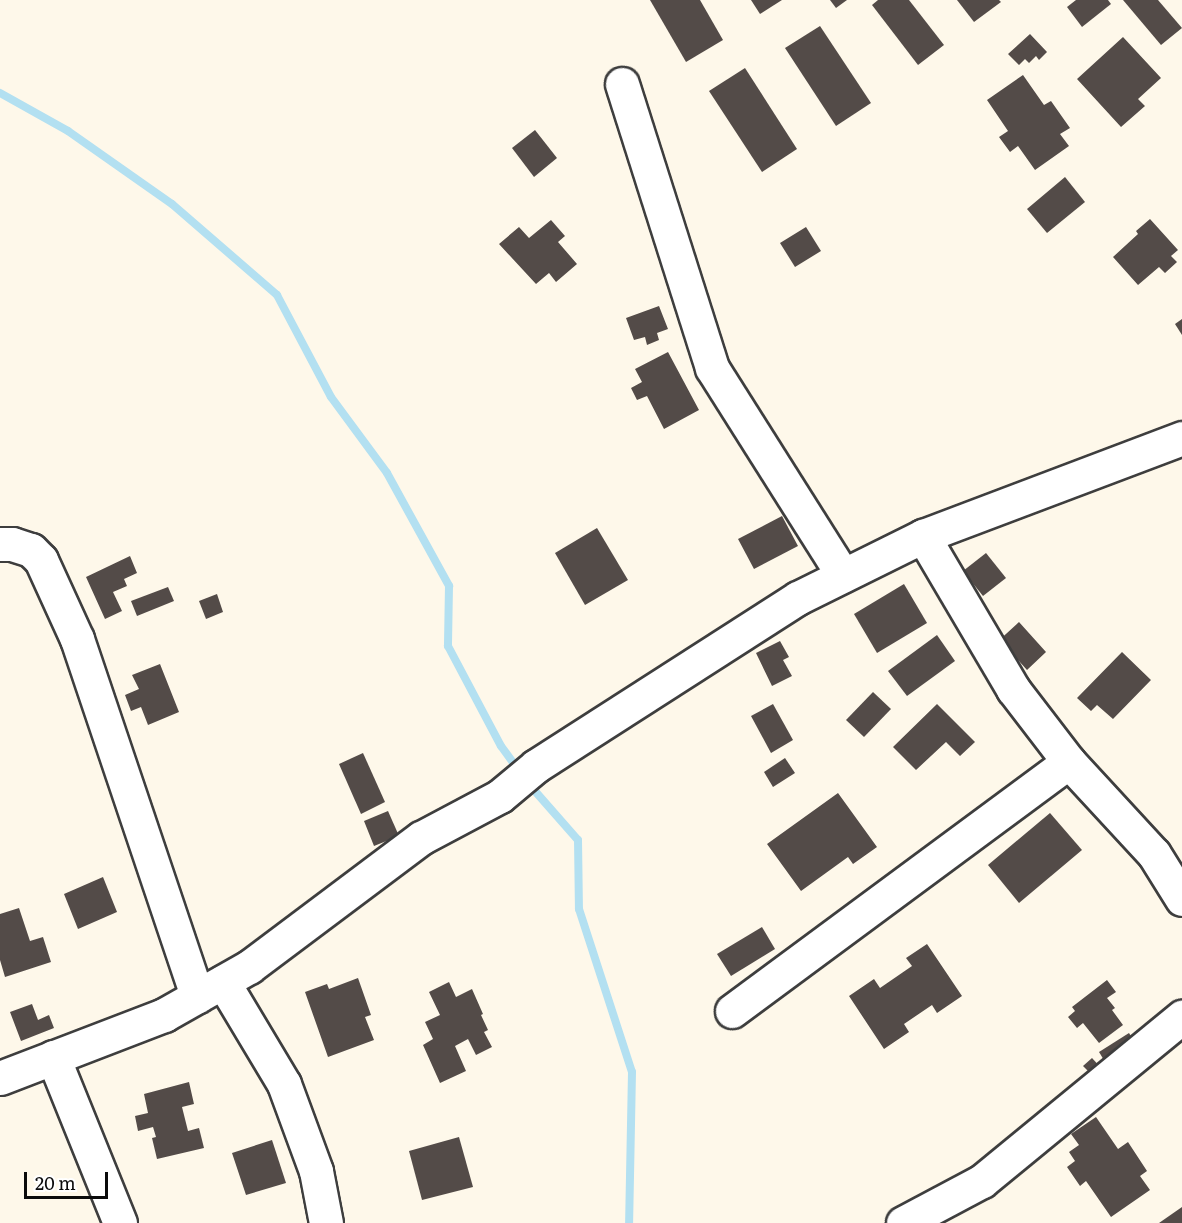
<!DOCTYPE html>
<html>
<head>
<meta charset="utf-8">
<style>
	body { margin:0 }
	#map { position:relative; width:1182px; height:1223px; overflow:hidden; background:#fef8ea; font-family:Literata,serif }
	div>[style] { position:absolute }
	.stream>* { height:8px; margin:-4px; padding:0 4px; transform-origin:4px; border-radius:4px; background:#b3e0f1 }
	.building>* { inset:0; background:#534b48 }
	.roads { filter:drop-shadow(2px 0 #3e3e3e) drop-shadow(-2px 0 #3e3e3e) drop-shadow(0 2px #3e3e3e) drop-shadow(0 -2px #3e3e3e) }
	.street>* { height:33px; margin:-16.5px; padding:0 16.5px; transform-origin:16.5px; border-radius:16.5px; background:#fff }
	span { translate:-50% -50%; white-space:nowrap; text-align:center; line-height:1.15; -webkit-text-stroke:6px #fff; paint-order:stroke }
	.scale { position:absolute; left:24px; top:1172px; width:84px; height:27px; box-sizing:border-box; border:3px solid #0b0b0b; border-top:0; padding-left:8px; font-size:18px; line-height:21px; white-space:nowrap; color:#0b0b0b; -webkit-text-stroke:4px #fff; paint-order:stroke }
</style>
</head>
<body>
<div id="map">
	<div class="stream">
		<i style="left:0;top:93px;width:78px;rotate:29.2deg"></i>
		<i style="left:68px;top:131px;width:127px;rotate:35.1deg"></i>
		<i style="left:172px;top:204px;width:139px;rotate:40.9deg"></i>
		<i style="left:277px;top:295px;width:115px;rotate:62.1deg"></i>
		<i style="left:331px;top:397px;width:94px;rotate:53.6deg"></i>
		<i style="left:387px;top:473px;width:129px;rotate:61.2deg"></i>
		<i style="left:449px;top:586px;width:60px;rotate:91deg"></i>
		<i style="left:448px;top:646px;width:113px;rotate:62.1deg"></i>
		<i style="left:501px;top:746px;width:32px;rotate:54deg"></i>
		<i style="left:527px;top:782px;width:77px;rotate:48.7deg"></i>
		<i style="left:578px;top:840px;width:69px;rotate:89.2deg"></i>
		<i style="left:579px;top:909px;width:171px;rotate:72deg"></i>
		<i style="left:632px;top:1072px;width:151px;rotate:91.1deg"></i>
	</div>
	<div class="building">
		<i style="clip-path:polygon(650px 0,700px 0,723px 40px,686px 62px)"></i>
		<i style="clip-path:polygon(751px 0,782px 0,760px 14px)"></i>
		<i style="clip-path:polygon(830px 0,847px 0,836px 8px)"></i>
		<i style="clip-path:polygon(878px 0,909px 0,944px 45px,918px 65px,872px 5px)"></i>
		<i style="clip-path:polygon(957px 0,999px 0,1001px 2px,974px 22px)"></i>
		<i style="clip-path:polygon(1076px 0,1108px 0,1111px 4px,1082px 27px,1067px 7px)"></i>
		<i style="clip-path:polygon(1123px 0,1158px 0,1182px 28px,1161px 45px)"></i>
		<i style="clip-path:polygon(820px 26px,871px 103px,836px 126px,785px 48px)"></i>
		<i style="clip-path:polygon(1030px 34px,1047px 52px,1039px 60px,1036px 56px,1029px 63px,1025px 59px,1019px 65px,1008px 54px)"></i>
		<i style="clip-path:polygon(1123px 37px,1161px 78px,1138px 99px,1145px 106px,1121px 127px,1077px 79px)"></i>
		<i style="clip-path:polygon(745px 68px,797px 149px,762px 172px,709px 91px)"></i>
		<i style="clip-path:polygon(1023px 75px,1044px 105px,1051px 101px,1070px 128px,1060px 134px,1069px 146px,1035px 170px,1018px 146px,1010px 152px,999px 137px,1008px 131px,987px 100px)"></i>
		<i style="clip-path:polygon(535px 130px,557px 158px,534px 177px,512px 148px)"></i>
		<i style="clip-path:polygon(1065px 177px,1085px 202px,1047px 233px,1027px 209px)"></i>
		<i style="clip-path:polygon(1150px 219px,1178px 250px,1171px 256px,1177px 262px,1165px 273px,1159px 267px,1138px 285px,1113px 257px,1138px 234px,1136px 231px)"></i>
		<i style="clip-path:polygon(551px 220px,565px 236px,558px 242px,577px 264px,556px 282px,549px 273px,536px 284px,499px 244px,519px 227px,529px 238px)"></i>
		<i style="clip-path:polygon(806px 227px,821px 251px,795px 267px,780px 243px)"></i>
		<i style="clip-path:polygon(659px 306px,668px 329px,657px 333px,659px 340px,647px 345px,645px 337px,634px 340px,626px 318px)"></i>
		<i style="clip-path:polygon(1182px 319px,1182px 335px,1175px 324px)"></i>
		<i style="clip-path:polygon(668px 352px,699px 410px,664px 429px,647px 396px,637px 400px,631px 388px,642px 382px,635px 369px)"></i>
		<i style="clip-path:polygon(782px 516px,798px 546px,754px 569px,738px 539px)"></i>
		<i style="clip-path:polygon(597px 528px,628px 580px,585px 605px,555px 553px)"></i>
		<i style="clip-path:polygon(986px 553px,1006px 578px,983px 596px,963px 571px)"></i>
		<i style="clip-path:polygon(130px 556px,137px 573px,124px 579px,127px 586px,113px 592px,122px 611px,105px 619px,86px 577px)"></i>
		<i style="clip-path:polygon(904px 584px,927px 623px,877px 653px,854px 614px)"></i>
		<i style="clip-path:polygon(168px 587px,174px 601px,137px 616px,131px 601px)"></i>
		<i style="clip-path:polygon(217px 594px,223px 612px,206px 619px,199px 601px)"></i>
		<i style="clip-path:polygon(1019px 622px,1046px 652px,1027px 670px,1011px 652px,1006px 657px,995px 644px)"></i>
		<i style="clip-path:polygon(937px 635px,955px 661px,907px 696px,888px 671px)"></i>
		<i style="clip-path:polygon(780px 641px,789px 657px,783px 660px,792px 676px,772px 686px,756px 653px)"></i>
		<i style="clip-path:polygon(1122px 652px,1151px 680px,1113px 719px,1097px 705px,1091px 711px,1077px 698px)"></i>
		<i style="clip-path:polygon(160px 664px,179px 712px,148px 725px,141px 707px,131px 711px,125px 695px,139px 689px,132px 675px)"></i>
		<i style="clip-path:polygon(873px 692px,891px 709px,864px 737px,846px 720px)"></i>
		<i style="clip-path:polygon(773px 704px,793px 740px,771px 753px,751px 716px)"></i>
		<i style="clip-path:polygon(937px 704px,975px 742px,960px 756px,946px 742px,916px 770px,893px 747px)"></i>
		<i style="clip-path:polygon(363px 753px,385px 802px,361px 814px,339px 764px)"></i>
		<i style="clip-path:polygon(785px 758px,795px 773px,773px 787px,764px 772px)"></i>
		<i style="clip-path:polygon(838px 793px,877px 847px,853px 864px,848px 857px,801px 891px,767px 844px)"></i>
		<i style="clip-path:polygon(388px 811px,399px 836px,374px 846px,364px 821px)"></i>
		<i style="clip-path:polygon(1050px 813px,1082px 850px,1019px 903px,988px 865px)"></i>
		<i style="clip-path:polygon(103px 877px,117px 912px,78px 929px,64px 894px)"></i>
		<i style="clip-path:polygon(19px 908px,30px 941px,43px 937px,51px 962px,5px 977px,0 960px,0 914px)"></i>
		<i style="clip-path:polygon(762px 927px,775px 949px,731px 976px,717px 954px)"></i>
		<i style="clip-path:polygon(927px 944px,962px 996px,937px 1013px,932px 1005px,904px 1024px,909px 1032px,884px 1049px,849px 996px,874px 979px,880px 988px,912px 966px,906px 958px)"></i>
		<i style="clip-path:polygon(358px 978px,371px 1015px,365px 1017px,374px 1040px,328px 1057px,305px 992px,327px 984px,329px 989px)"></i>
		<i style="clip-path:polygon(1107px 980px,1116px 992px,1107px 998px,1115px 1008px,1112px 1010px,1123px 1025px,1099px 1043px,1083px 1023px,1077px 1028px,1068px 1017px,1075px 1011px,1072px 1007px)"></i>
		<i style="clip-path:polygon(449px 982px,456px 997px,472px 989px,483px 1014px,481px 1015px,488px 1030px,484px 1032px,492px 1047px,476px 1055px,468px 1039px,455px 1046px,466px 1071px,440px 1083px,423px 1045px,433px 1039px,425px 1022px,440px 1015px,429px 992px)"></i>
		<i style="clip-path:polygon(32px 1004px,38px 1020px,49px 1015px,54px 1028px,21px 1041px,10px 1012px)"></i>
		<i style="clip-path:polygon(1129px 1033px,1137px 1046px,1107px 1065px,1099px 1052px)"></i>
		<i style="clip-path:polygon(1092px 1058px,1103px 1070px,1095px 1078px,1083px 1066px)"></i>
		<i style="clip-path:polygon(189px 1082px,194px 1104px,182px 1107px,188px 1131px,199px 1128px,204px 1148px,157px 1159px,152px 1138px,156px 1137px,153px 1127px,138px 1131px,135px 1116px,148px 1113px,144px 1094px)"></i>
		<i style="clip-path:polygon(1096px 1117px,1118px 1149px,1128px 1142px,1147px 1171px,1140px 1176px,1150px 1190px,1111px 1217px,1086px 1181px,1080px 1186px,1067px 1167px,1075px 1161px,1069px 1152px,1079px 1145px,1071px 1134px)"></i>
		<i style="clip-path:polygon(459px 1137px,473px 1187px,422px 1200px,409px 1151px)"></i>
		<i style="clip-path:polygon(272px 1140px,286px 1183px,246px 1195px,232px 1153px)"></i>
		<i style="clip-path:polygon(1182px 1207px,1182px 1223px,1159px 1223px)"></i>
	</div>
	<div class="roads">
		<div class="street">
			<i style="left:622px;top:84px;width:298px;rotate:72.4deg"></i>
			<i style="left:712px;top:368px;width:245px;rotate:57.7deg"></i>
			<i style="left:923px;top:536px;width:178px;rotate:59.5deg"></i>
			<i style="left:1013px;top:689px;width:92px;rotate:52.5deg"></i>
			<i style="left:1069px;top:762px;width:125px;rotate:47.3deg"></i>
			<i style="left:1154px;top:854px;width:53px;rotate:58.1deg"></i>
			<i style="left:0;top:544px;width:12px"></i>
			<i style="left:12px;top:544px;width:20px;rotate:18deg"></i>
			<i style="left:31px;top:550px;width:14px;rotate:45deg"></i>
			<i style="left:41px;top:560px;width:87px;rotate:65.5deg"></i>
			<i style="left:77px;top:639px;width:377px;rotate:71.4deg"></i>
			<i style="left:223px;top:982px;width:119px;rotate:59.1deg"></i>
			<i style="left:284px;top:1084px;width:93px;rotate:69.8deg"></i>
			<i style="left:316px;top:1171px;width:53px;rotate:79.1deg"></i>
			<i style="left:732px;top:1011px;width:419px;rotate:-36.5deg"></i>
			<i style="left:53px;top:1057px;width:179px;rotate:68deg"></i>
			<i style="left:0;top:1078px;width:176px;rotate:-21deg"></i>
			<i style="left:164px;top:1015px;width:98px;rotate:-29.5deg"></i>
			<i style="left:249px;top:967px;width:215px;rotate:-36.9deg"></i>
			<i style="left:421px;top:838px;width:89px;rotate:-28deg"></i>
			<i style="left:500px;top:796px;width:47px;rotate:-39.8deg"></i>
			<i style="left:536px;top:766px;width:311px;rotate:-32.7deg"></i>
			<i style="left:798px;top:598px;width:140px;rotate:-26.4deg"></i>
			<i style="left:923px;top:536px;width:277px;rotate:-20.7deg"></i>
			<i style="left:903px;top:1223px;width:89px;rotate:-28deg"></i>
			<i style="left:982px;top:1181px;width:259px;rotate:-39.4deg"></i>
		</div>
	</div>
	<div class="scale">20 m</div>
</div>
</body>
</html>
